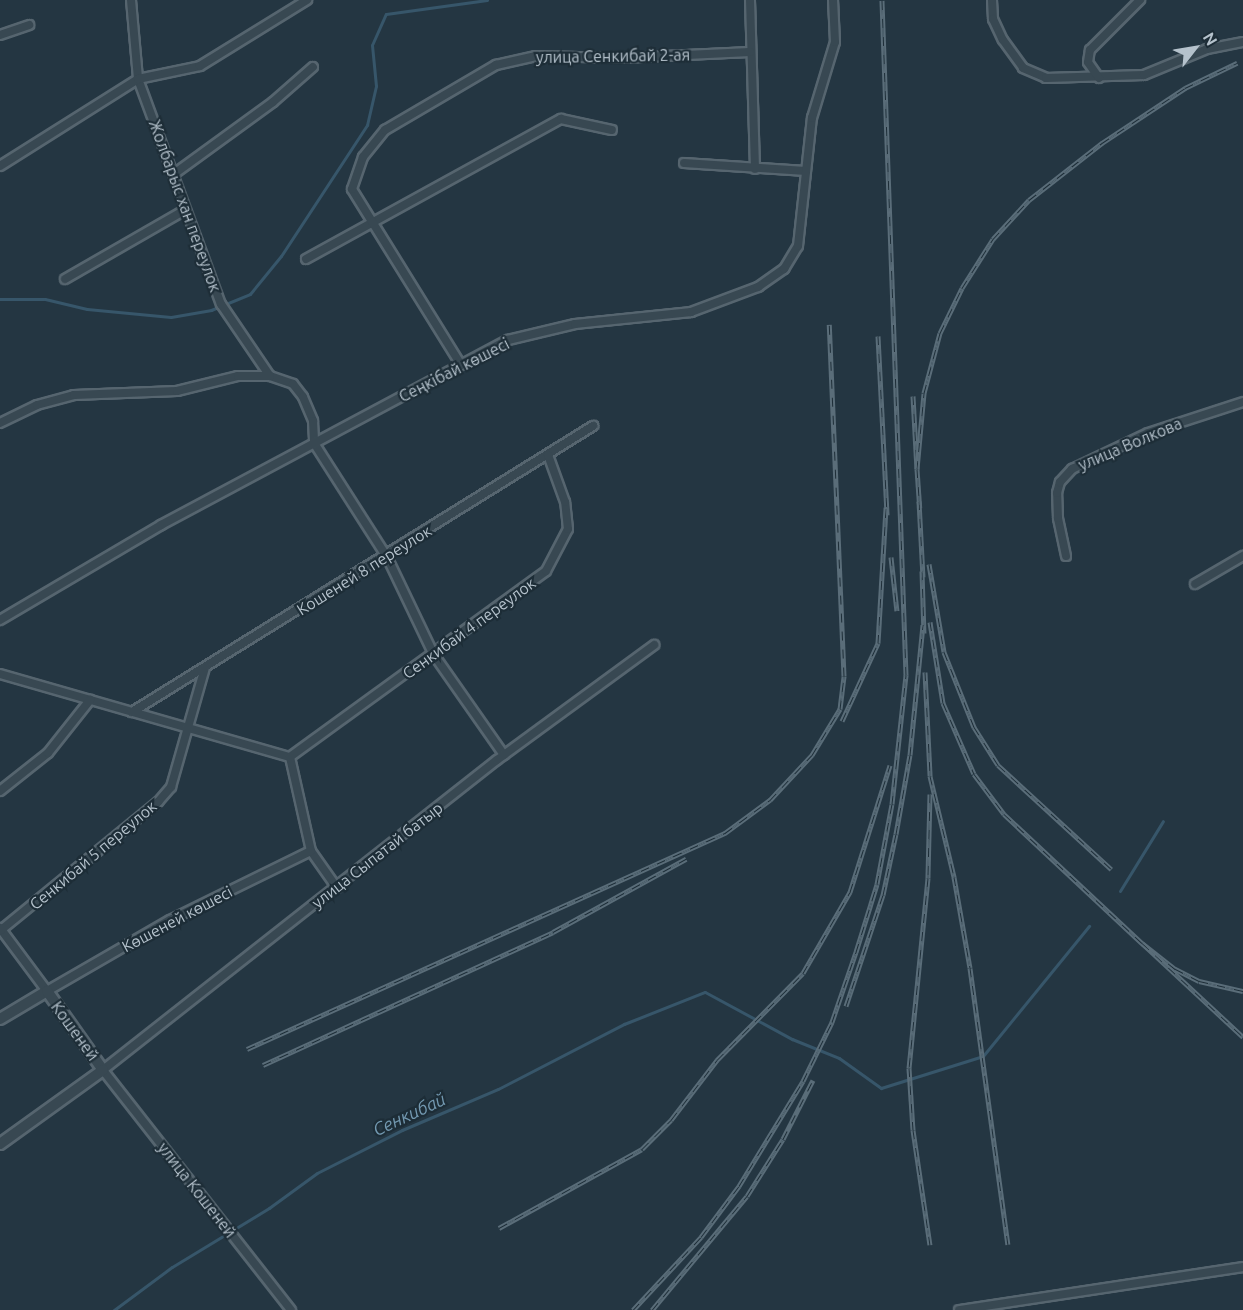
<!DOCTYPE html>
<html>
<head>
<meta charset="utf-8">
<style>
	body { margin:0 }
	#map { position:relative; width:1243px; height:1310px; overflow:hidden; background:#243642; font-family:Ubuntu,sans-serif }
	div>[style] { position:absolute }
	.stream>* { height:3px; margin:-1.5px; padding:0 1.5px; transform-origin:1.5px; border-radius:1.5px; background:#37566a }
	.roads { filter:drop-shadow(2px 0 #56656f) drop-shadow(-2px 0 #56656f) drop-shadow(0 2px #56656f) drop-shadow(0 -2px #56656f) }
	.minor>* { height:8px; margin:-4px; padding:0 4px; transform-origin:4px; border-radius:4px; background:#384852 }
	.tertiary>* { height:10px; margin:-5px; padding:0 5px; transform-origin:5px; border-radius:5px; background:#384852 }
	.rail>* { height:5px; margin-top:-2.5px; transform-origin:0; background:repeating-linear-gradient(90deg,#1d2d37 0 9px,#5a6d79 0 18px); box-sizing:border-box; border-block:2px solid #5a6d79 }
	span { translate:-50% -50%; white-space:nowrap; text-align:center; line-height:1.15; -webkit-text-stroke:4.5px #1d2d37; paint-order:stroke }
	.street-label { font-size:16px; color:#b5c2cc }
	.water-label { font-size:18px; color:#7399b1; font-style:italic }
	.north { position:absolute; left:1165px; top:18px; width:60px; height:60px; -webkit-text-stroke:4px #1d2d37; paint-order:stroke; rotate:59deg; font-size:16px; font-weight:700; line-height:24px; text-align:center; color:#b5c2cc }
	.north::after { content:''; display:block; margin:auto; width:21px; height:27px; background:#b5c2cc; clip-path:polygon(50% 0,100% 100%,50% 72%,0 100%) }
</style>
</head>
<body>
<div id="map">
	<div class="stream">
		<i style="left:0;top:299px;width:45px"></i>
		<i style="left:45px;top:299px;width:43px;rotate:13.4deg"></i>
		<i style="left:87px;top:309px;width:84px;rotate:5.4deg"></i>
		<i style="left:171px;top:317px;width:41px;rotate:-9.9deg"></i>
		<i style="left:211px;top:310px;width:42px;rotate:-22.3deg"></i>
		<i style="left:250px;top:294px;width:49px;rotate:-50.8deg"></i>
		<i style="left:281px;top:256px;width:157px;rotate:-56.7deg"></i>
		<i style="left:367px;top:125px;width:40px;rotate:-77deg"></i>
		<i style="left:376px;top:86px;width:41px;rotate:-95.6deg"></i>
		<i style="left:372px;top:45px;width:34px;rotate:-66deg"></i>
		<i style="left:386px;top:14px;width:102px;rotate:-7.9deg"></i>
		<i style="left:1120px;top:891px;width:82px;rotate:-58.4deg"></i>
		<i style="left:114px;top:1310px;width:72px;rotate:-36.6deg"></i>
		<i style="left:172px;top:1267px;width:114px;rotate:-31.3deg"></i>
		<i style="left:269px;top:1208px;width:59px;rotate:-36.1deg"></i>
		<i style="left:317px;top:1173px;width:95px;rotate:-26.8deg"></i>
		<i style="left:402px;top:1130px;width:104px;rotate:-23.1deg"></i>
		<i style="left:498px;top:1089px;width:142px;rotate:-27.3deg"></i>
		<i style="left:624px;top:1024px;width:87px;rotate:-21.6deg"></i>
		<i style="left:705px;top:992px;width:99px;rotate:28.4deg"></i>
		<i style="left:792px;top:1039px;width:51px;rotate:22deg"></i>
		<i style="left:839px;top:1058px;width:52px;rotate:35.5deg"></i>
		<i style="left:881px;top:1088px;width:107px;rotate:-17.4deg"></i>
		<i style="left:983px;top:1056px;width:168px;rotate:-50.8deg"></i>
	</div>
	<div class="roads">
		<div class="minor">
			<i style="left:131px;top:0;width:79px;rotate:84.9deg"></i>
			<i style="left:138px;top:79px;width:240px;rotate:69.8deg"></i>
			<i style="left:221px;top:304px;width:87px;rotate:55.8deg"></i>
			<i style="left:270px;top:376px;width:24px;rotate:19deg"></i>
			<i style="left:293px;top:384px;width:16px;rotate:52deg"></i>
			<i style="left:303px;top:397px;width:26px;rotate:67deg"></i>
			<i style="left:313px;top:421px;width:22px;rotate:87deg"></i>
			<i style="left:314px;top:443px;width:135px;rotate:57.4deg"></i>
			<i style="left:387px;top:557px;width:109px;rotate:64.4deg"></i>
			<i style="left:434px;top:655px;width:122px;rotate:55deg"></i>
			<i style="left:750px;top:0;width:169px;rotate:88.3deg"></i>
			<i style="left:992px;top:0;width:19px;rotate:87deg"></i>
			<i style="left:993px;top:19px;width:23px;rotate:65deg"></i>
			<i style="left:1003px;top:40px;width:34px;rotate:54deg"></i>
			<i style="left:1023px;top:68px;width:25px;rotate:23deg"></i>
			<i style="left:1046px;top:78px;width:98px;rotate:-1.8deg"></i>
			<i style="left:1144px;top:75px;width:68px;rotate:-22.4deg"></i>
			<i style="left:1207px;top:49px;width:37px;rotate:-11deg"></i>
			<i style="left:0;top:35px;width:31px;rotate:-19deg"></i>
			<i style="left:1099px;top:78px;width:19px;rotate:-125deg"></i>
			<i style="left:1088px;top:62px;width:12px;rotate:-81deg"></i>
			<i style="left:1090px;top:50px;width:71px;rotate:-45deg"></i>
			<i style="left:684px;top:163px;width:122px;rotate:3.8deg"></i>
			<i style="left:0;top:166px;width:163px;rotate:-32.2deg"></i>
			<i style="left:138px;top:79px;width:63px;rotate:-11.8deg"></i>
			<i style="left:200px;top:66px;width:126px;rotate:-31.7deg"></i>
			<i style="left:174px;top:174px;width:122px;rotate:-36deg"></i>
			<i style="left:273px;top:102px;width:53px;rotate:-41.2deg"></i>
			<i style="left:306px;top:259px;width:291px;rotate:-28.8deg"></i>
			<i style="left:561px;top:119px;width:52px;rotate:12.2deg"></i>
			<i style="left:65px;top:279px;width:138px;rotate:-29.9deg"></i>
			<i style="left:461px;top:365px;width:207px;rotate:-121.8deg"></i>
			<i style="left:352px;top:189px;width:34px;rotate:-71deg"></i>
			<i style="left:363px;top:157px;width:35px;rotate:-51deg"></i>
			<i style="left:385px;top:130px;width:129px;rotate:-30.4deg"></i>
			<i style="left:496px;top:65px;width:41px;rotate:-12.7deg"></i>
			<i style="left:536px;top:56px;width:86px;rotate:1.3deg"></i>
			<i style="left:622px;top:58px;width:128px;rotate:-2.7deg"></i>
			<i style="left:0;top:423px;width:41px;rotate:-25.9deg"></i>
			<i style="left:37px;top:405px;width:38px;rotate:-15deg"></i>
			<i style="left:74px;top:395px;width:103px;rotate:-2.2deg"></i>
			<i style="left:177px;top:391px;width:63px;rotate:-13.8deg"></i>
			<i style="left:238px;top:376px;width:32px"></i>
			<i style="left:1066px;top:556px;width:39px;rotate:-102deg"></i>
			<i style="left:1058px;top:518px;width:25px;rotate:-92deg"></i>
			<i style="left:1057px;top:493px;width:11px;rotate:-75deg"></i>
			<i style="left:1060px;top:482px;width:18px;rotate:-47deg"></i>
			<i style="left:1072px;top:469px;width:84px;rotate:-25.3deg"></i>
			<i style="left:1148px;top:433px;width:100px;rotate:-18.1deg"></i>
			<i style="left:1195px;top:584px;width:56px;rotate:-30.3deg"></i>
			<i style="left:0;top:620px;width:187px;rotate:-30.5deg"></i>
			<i style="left:161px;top:525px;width:393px;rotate:-28.1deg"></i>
			<i style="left:508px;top:340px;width:69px;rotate:-13.4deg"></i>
			<i style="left:575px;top:324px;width:117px;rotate:-5.9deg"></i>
			<i style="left:691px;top:312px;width:72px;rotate:-20.5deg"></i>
			<i style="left:758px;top:287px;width:32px;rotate:-35deg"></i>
			<i style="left:784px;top:269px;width:27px;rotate:-59deg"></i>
			<i style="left:798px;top:246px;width:129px;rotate:-83.8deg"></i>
			<i style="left:812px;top:118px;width:79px;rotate:-73.2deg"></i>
			<i style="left:835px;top:42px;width:42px;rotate:-92.7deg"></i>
			<i style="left:0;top:674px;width:302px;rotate:16deg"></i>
			<i style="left:132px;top:712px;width:543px;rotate:-31.82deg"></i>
			<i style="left:0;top:791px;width:61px;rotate:-38.4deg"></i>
			<i style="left:48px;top:753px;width:68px;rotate:-51.6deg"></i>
			<i style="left:337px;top:888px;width:45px;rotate:-125.1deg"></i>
			<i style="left:311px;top:851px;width:96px;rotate:-102.6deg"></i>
			<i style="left:290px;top:757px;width:316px;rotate:-36deg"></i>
			<i style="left:546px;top:571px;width:47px;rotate:-62.4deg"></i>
			<i style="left:568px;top:529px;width:27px;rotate:-96deg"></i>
			<i style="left:565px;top:502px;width:50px;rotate:-109.9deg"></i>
			<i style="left:0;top:928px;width:79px;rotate:53.3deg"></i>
			<i style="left:47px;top:991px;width:142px;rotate:-30deg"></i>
			<i style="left:170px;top:920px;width:157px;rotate:-26.1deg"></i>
			<i style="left:1px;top:930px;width:203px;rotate:-39.2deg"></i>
			<i style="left:158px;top:802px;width:20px;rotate:-49deg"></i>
			<i style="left:171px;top:787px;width:124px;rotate:-74.1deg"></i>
			<i style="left:291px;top:1310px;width:305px;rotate:-128.1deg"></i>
			<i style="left:103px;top:1070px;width:501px;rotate:-38.2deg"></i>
			<i style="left:497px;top:760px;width:195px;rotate:-36.2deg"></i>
			<i style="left:959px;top:1310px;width:287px;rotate:-8.6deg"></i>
		</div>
		<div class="tertiary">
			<i style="left:0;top:1019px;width:55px;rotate:-30.8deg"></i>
			<i style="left:47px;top:991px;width:97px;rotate:54.7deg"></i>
			<i style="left:103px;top:1070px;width:127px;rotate:144.3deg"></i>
		</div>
	</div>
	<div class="rail">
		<i style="left:878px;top:336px;width:179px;rotate:87.1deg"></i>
		<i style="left:913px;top:396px;width:73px;rotate:86.9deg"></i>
		<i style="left:917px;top:469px;width:76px;rotate:-84.7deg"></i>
		<i style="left:924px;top:393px;width:62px;rotate:-75.1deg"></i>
		<i style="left:940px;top:333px;width:50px;rotate:-63.9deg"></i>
		<i style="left:962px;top:288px;width:58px;rotate:-57.7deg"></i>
		<i style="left:993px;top:239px;width:53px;rotate:-47.3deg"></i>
		<i style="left:1029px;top:200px;width:93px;rotate:-38deg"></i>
		<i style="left:1102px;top:143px;width:100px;rotate:-33.5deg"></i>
		<i style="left:1185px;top:88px;width:58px;rotate:-25.7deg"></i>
		<i style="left:917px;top:469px;width:39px;rotate:86deg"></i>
		<i style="left:919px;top:501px;width:76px;rotate:87deg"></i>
		<i style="left:891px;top:557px;width:54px;rotate:83.7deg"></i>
		<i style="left:929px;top:564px;width:89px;rotate:80.3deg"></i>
		<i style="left:944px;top:652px;width:81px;rotate:68.2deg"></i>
		<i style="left:974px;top:727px;width:45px;rotate:57.7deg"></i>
		<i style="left:998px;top:765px;width:154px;rotate:42.6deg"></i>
		<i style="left:922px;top:571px;width:62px;rotate:88.2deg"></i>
		<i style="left:930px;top:622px;width:82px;rotate:80.9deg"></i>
		<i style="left:943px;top:703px;width:77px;rotate:66.4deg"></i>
		<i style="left:974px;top:774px;width:50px;rotate:53.1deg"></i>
		<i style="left:1004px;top:814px;width:189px;rotate:43.1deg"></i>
		<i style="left:925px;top:672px;width:104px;rotate:87.2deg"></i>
		<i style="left:930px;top:776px;width:104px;rotate:76.6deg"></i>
		<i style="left:954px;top:877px;width:92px;rotate:80deg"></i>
		<i style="left:970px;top:968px;width:279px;rotate:82.2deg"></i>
		<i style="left:842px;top:721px;width:86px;rotate:-65.2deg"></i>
		<i style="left:878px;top:643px;width:136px;rotate:-86.6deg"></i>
		<i style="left:930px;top:794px;width:84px;rotate:91.4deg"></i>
		<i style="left:928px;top:878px;width:191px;rotate:95.7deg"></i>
		<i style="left:909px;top:1068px;width:62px;rotate:86.3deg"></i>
		<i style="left:913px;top:1130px;width:116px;rotate:81.6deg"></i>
		<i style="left:1243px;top:991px;width:45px;rotate:-167.2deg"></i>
		<i style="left:1199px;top:981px;width:27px;rotate:-153deg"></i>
		<i style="left:1175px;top:969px;width:42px;rotate:-141.8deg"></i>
		<i style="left:1142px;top:943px;width:138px;rotate:42.9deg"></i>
		<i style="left:846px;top:1006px;width:117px;rotate:-71.6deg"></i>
		<i style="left:883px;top:895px;width:62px;rotate:-78deg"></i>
		<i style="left:896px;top:834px;width:80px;rotate:-80deg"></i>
		<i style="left:910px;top:755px;width:131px;rotate:-84.3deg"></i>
		<i style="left:247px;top:1049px;width:525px;rotate:-24.32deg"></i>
		<i style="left:725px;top:833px;width:56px;rotate:-36.3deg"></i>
		<i style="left:770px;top:800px;width:62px;rotate:-47deg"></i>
		<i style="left:812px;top:755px;width:54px;rotate:-58.7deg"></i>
		<i style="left:840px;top:709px;width:33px;rotate:-83deg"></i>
		<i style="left:844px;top:676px;width:352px;rotate:-92.4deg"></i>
		<i style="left:263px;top:1065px;width:319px;rotate:-24.6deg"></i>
		<i style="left:553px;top:932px;width:152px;rotate:-28.8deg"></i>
		<i style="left:499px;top:1228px;width:163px;rotate:-28.9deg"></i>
		<i style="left:642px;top:1149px;width:41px;rotate:-45deg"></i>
		<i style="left:671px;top:1120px;width:76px;rotate:-52.5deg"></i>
		<i style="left:717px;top:1060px;width:122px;rotate:-45.3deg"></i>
		<i style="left:803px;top:973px;width:94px;rotate:-59.9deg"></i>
		<i style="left:850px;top:892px;width:133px;rotate:-72.5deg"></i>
		<i style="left:633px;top:1310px;width:100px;rotate:-47deg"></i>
		<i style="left:701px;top:1237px;width:64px;rotate:-53.3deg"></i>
		<i style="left:739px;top:1186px;width:123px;rotate:-58.6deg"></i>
		<i style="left:803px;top:1081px;width:66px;rotate:-63.8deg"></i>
		<i style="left:832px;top:1022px;width:74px;rotate:-71.1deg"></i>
		<i style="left:856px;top:952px;width:71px;rotate:-72.8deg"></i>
		<i style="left:877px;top:884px;width:81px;rotate:-79.4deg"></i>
		<i style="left:892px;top:804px;width:130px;rotate:-83.8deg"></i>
		<i style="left:906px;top:675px;width:675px;rotate:-92.04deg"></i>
		<i style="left:652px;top:1310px;width:148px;rotate:-50.2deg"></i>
		<i style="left:747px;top:1196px;width:67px;rotate:-57.7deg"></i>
		<i style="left:783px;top:1139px;width:66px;rotate:-63deg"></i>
	</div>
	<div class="street-label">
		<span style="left:613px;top:56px;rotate:-1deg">улица Сенкибай 2-ая</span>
		<span style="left:185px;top:206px;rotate:70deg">Жолбарыс хан переулок</span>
		<span style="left:454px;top:370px;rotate:-27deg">Сеңкібай көшесі</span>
		<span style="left:1130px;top:444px;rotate:-23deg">улица Волкова</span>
		<span style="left:364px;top:570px;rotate:-32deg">Кошеней 8 переулок</span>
		<span style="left:469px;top:628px;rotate:-36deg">Сенкибай 4 переулок</span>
		<span style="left:93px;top:855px;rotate:-40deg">Сенкибай 5 переулок</span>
		<span style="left:377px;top:855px;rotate:-38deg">улица Сыпатай батыр</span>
		<span style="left:177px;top:919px;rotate:-28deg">Көшеней көшесі</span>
		<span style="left:75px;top:1031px;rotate:54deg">Кошеней</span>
		<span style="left:197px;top:1190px;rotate:52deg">улица Кошеней</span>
	</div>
	<div class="water-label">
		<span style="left:409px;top:1114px;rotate:-25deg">Сенкибай</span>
	</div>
	<div class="north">N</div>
</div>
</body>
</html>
